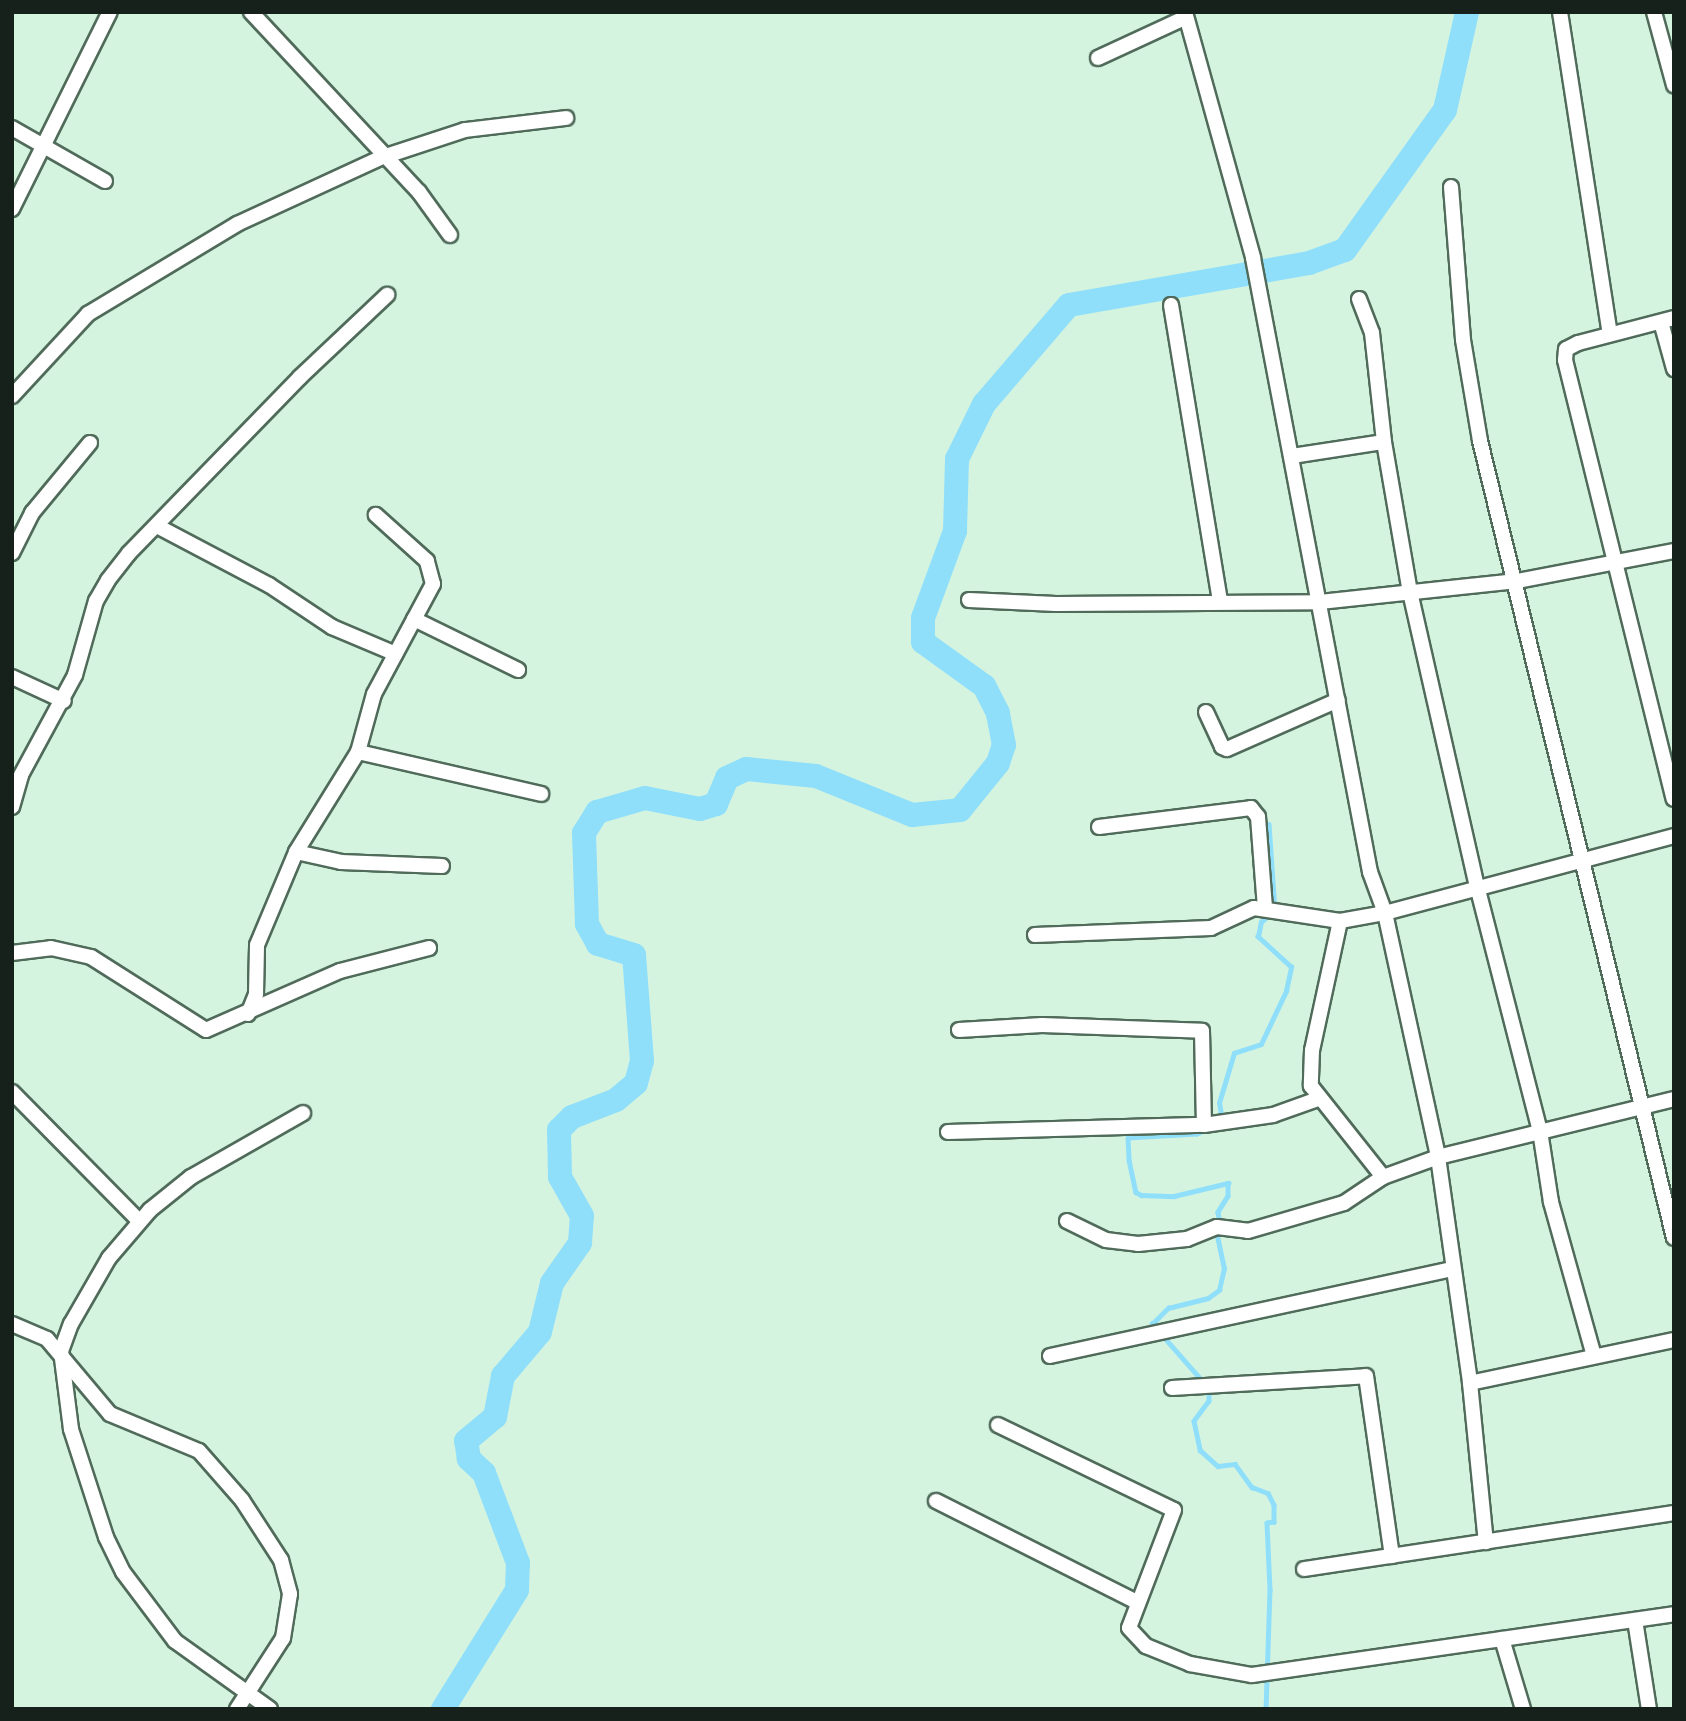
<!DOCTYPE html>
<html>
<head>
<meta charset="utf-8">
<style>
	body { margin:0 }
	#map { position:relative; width:1686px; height:1721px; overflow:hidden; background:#d5f4e0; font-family:"Exo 2",sans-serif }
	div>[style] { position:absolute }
	.stream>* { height:4.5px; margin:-2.25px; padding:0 2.25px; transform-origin:2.25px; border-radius:2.25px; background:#90dffa }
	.river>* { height:24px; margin:-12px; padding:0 12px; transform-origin:12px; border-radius:12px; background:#90dffa }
	.roads { filter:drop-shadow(2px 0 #506b5a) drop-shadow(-2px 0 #506b5a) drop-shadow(0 2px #506b5a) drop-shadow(0 -2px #506b5a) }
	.minor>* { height:14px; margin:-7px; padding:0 7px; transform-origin:7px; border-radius:7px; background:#fff }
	span { translate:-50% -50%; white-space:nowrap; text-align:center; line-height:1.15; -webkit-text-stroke:7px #d5f4e0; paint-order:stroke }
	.frame { position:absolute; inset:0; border:14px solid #15211a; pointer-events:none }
</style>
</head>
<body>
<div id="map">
	<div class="stream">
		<i style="left:1269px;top:824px;width:85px;rotate:86deg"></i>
		<i style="left:1222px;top:1121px;width:18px;rotate:-99deg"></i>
		<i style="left:1219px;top:1103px;width:52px;rotate:-73.3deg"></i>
		<i style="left:1234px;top:1053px;width:28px;rotate:-18deg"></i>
		<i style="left:1261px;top:1044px;width:59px;rotate:-64.7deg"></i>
		<i style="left:1286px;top:991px;width:25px;rotate:-78deg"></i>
		<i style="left:1291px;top:967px;width:45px;rotate:-137.7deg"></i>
		<i style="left:1258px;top:937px;width:15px;rotate:-79deg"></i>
		<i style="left:1261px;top:922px;width:11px;rotate:-41deg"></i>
		<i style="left:1210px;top:1129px;width:14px;rotate:159deg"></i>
		<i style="left:1197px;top:1134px;width:69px;rotate:176.7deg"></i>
		<i style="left:1128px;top:1138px;width:22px;rotate:87deg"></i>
		<i style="left:1129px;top:1160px;width:33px;rotate:78deg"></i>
		<i style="left:1136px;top:1192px;width:6px;rotate:31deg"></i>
		<i style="left:1141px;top:1195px;width:33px;rotate:2deg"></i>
		<i style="left:1174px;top:1196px;width:56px;rotate:-13.5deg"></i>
		<i style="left:1228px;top:1183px;width:13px;rotate:90deg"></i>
		<i style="left:1228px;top:1196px;width:19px;rotate:122deg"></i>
		<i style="left:1218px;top:1212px;width:12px;rotate:81deg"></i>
		<i style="left:1202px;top:1381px;width:76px;rotate:-131.3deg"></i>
		<i style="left:1152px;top:1324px;width:23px;rotate:-45deg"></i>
		<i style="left:1168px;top:1308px;width:41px;rotate:-14deg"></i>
		<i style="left:1208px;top:1298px;width:14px;rotate:-36deg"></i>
		<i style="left:1219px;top:1290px;width:22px;rotate:-77deg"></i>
		<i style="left:1224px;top:1269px;width:39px;rotate:-102deg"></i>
		<i style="left:1209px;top:1387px;width:14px;rotate:90deg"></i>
		<i style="left:1209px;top:1401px;width:25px;rotate:127deg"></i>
		<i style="left:1194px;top:1421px;width:30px;rotate:78deg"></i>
		<i style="left:1200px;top:1450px;width:24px;rotate:42deg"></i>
		<i style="left:1218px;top:1466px;width:17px;rotate:-7deg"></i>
		<i style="left:1235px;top:1464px;width:29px;rotate:54deg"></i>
		<i style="left:1252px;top:1487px;width:17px;rotate:21deg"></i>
		<i style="left:1268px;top:1493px;width:13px;rotate:63deg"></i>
		<i style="left:1274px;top:1505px;width:17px;rotate:90deg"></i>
		<i style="left:1274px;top:1522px;width:7px;rotate:172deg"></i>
		<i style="left:1267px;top:1523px;width:67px;rotate:87.4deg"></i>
		<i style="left:1270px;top:1590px;width:119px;rotate:91.9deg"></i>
	</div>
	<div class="river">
		<i style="left:443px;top:1709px;width:140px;rotate:-58.1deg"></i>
		<i style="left:517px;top:1590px;width:27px;rotate:-88deg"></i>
		<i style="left:518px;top:1563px;width:96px;rotate:-110.7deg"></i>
		<i style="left:484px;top:1473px;width:21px;rotate:-137deg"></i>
		<i style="left:469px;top:1459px;width:18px;rotate:-99deg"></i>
		<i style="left:466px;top:1441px;width:38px;rotate:-40deg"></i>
		<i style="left:495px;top:1417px;width:42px;rotate:-79deg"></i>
		<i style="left:503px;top:1376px;width:57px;rotate:-49.9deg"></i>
		<i style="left:540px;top:1332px;width:50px;rotate:-76.2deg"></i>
		<i style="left:552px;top:1283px;width:49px;rotate:-55deg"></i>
		<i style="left:580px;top:1243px;width:27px;rotate:-86deg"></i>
		<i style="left:582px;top:1216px;width:45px;rotate:-119.4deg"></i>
		<i style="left:560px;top:1177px;width:47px;rotate:-91.2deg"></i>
		<i style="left:559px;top:1130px;width:18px;rotate:-45deg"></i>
		<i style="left:572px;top:1117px;width:47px;rotate:-21.1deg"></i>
		<i style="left:616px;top:1100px;width:26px;rotate:-40deg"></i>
		<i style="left:636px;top:1083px;width:23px;rotate:-75deg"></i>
		<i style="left:642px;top:1061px;width:106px;rotate:-94.3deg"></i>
		<i style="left:634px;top:955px;width:38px;rotate:-163deg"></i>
		<i style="left:598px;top:944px;width:23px;rotate:-119deg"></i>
		<i style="left:587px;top:924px;width:91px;rotate:-91.9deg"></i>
		<i style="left:584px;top:833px;width:25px;rotate:-58deg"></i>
		<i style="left:597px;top:812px;width:50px;rotate:-16.3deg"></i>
		<i style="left:645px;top:798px;width:56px;rotate:11.3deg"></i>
		<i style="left:700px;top:809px;width:17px;rotate:-17deg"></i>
		<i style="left:716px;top:804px;width:28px;rotate:-67deg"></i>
		<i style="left:727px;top:778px;width:21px;rotate:-25deg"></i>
		<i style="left:746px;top:769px;width:70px;rotate:5.7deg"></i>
		<i style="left:816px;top:776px;width:104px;rotate:22.1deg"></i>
		<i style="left:912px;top:815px;width:48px;rotate:-5.9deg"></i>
		<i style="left:960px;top:810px;width:60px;rotate:-51deg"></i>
		<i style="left:998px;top:763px;width:19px;rotate:-72deg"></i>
		<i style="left:1004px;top:745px;width:33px;rotate:-101deg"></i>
		<i style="left:998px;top:713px;width:30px;rotate:-117deg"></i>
		<i style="left:984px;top:686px;width:75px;rotate:-144.2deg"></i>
		<i style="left:923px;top:642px;width:24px;rotate:-90deg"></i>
		<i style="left:923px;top:618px;width:93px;rotate:-69.8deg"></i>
		<i style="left:955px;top:531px;width:72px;rotate:-88.4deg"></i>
		<i style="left:957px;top:459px;width:61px;rotate:-63.9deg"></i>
		<i style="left:984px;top:404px;width:130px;rotate:-49.4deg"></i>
		<i style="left:1069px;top:305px;width:244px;rotate:-9.9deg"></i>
		<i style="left:1309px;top:263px;width:38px;rotate:-20deg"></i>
		<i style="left:1345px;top:250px;width:172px;rotate:-54.5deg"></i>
		<i style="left:1445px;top:110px;width:100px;rotate:-77.3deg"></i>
	</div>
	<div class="roads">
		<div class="minor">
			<i style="left:251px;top:12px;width:246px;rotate:47deg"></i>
			<i style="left:419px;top:192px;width:53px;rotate:54.2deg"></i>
			<i style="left:1185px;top:12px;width:255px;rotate:74.5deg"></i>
			<i style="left:1253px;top:258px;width:625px;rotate:79.21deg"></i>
			<i style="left:1370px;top:872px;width:44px;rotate:69.9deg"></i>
			<i style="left:1385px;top:913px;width:250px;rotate:77.7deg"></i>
			<i style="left:1438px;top:1157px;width:228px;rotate:81.9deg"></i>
			<i style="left:1470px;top:1383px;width:160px;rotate:84.3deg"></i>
			<i style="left:1560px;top:12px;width:326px;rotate:81.2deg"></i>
			<i style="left:1654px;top:12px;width:76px;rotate:74.7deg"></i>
			<i style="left:1098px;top:58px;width:95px;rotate:-24.9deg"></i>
			<i style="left:12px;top:128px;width:107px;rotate:29.7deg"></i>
			<i style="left:1451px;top:187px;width:153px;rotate:85.5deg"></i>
			<i style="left:1463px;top:340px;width:102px;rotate:80.4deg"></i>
			<i style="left:1480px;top:441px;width:820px;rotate:76.32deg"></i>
			<i style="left:12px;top:209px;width:220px;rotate:-63.6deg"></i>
			<i style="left:1359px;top:299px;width:36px;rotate:69deg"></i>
			<i style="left:1372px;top:333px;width:110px;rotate:83.7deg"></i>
			<i style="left:1384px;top:442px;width:152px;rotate:80.2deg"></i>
			<i style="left:1410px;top:592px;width:302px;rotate:77.2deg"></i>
			<i style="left:1477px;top:886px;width:253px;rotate:75.6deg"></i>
			<i style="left:1540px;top:1131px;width:72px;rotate:81.2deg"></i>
			<i style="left:1551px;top:1202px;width:160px;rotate:74.4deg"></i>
			<i style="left:1171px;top:305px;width:301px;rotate:80.6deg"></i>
			<i style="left:1674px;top:318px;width:99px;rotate:165.4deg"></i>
			<i style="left:1578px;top:343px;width:13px;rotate:153deg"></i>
			<i style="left:1566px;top:349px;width:11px;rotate:95deg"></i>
			<i style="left:1565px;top:360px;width:452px;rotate:76.1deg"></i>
			<i style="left:1661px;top:322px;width:49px;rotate:74.5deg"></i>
			<i style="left:12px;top:396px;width:112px;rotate:-47.2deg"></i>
			<i style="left:88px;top:314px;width:174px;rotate:-31.1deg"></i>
			<i style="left:237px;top:224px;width:161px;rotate:-24.7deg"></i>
			<i style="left:383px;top:157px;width:86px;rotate:-18.2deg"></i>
			<i style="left:465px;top:130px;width:102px;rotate:-6.8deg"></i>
			<i style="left:1292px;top:456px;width:93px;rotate:-8.7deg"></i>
			<i style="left:157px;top:526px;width:127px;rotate:27.8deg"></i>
			<i style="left:269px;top:585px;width:76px;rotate:33.7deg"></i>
			<i style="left:332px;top:627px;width:69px;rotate:22.9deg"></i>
			<i style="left:12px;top:553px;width:45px;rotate:-63.4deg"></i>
			<i style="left:32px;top:513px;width:91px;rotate:-50.4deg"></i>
			<i style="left:969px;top:600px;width:87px;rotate:2.6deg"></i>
			<i style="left:1056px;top:604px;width:264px;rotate:-0.4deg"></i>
			<i style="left:1320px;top:602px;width:198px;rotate:-6.1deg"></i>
			<i style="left:1517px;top:581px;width:160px;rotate:-10.8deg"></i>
			<i style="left:414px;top:619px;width:116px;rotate:26.1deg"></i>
			<i style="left:12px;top:677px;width:57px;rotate:24.8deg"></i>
			<i style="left:1206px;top:712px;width:38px;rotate:65deg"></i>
			<i style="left:1222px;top:747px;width:5px;rotate:22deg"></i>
			<i style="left:1227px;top:749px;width:121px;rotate:-23.8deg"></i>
			<i style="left:358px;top:752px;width:188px;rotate:12.9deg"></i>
			<i style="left:12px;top:807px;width:33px;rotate:-74deg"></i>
			<i style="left:21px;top:775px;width:114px;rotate:-61.6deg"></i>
			<i style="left:75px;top:675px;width:77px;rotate:-74.2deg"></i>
			<i style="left:96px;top:601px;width:24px;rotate:-60deg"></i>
			<i style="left:108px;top:580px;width:34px;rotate:-52deg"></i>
			<i style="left:129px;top:553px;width:245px;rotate:-45.8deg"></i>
			<i style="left:300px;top:377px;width:120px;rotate:-43.3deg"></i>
			<i style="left:1099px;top:827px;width:153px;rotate:-7.1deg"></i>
			<i style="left:1251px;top:808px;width:11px;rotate:52deg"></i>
			<i style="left:1258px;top:817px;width:92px;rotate:85.6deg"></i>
			<i style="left:296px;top:852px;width:46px;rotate:12.5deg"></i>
			<i style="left:341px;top:862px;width:101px;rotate:2.3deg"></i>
			<i style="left:1340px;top:921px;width:132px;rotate:102.2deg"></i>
			<i style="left:1312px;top:1050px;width:36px;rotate:92deg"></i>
			<i style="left:1311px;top:1086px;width:116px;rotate:51.6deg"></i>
			<i style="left:1035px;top:935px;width:176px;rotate:-2.3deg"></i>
			<i style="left:1211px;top:928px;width:47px;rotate:-24.9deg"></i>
			<i style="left:1254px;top:908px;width:87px;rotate:8.6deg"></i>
			<i style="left:1340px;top:921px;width:46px;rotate:-10.1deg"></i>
			<i style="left:1385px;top:913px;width:299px;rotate:-14.9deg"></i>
			<i style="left:12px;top:953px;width:39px;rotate:-7deg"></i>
			<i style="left:51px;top:948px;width:41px;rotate:12.7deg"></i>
			<i style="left:91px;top:957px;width:136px;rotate:32.4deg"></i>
			<i style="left:206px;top:1030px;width:146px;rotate:-23.8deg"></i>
			<i style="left:340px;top:971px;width:92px;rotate:-14.5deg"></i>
			<i style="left:248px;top:1014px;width:22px;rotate:-68deg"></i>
			<i style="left:256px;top:994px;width:49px;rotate:-88.8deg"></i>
			<i style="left:257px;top:945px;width:101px;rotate:-67.2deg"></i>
			<i style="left:296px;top:852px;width:118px;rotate:-58.2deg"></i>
			<i style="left:358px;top:752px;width:60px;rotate:-74.6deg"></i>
			<i style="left:374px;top:694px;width:125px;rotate:-61.8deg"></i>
			<i style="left:433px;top:584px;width:24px;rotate:-105deg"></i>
			<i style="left:427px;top:561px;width:69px;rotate:-138deg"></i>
			<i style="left:959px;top:1030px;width:83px;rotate:-3.4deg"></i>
			<i style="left:1042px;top:1025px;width:160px;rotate:2.1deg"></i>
			<i style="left:1202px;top:1031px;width:94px;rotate:88.8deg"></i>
			<i style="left:12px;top:1092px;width:181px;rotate:45.4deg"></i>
			<i style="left:948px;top:1132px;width:256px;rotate:-1.6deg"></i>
			<i style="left:1204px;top:1125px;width:70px;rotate:-8.2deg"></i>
			<i style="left:1273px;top:1115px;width:48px;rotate:-19.6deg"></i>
			<i style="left:1067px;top:1221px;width:43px;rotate:26deg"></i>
			<i style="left:1106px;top:1240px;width:32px;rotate:7deg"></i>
			<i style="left:1138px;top:1244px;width:49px;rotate:-5.8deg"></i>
			<i style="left:1187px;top:1239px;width:32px;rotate:-22deg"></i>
			<i style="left:1217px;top:1227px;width:31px;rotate:7deg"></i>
			<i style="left:1248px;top:1231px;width:100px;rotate:-16.3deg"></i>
			<i style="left:1344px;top:1203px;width:47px;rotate:-33.7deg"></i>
			<i style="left:1383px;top:1177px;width:59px;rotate:-20deg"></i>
			<i style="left:1438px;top:1157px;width:243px;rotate:-13.8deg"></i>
			<i style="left:12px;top:1324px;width:38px;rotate:23deg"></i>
			<i style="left:47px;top:1339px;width:98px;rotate:50deg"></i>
			<i style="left:110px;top:1414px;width:96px;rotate:22.6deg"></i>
			<i style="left:199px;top:1451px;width:65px;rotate:48.7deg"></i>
			<i style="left:242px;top:1500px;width:72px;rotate:57deg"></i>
			<i style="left:281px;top:1560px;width:35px;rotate:75deg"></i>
			<i style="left:290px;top:1594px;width:45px;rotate:99deg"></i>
			<i style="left:283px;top:1638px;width:85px;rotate:122.9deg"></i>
			<i style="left:1050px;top:1356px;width:412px;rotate:-12.2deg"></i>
			<i style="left:1470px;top:1383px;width:208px;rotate:-11.9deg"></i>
			<i style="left:1172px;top:1388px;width:194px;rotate:-3.5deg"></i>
			<i style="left:1366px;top:1376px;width:182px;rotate:81.8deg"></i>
			<i style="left:998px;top:1425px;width:195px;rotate:25.8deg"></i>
			<i style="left:1174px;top:1510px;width:126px;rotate:110.9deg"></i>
			<i style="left:1129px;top:1628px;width:25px;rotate:47deg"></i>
			<i style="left:1146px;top:1646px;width:48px;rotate:22.2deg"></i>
			<i style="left:1190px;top:1664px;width:63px;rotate:10.1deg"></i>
			<i style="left:1252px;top:1675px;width:426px;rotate:-8.2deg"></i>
			<i style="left:936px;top:1501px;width:225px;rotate:26.7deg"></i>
			<i style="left:1304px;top:1569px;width:374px;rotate:-8.6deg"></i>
			<i style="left:1635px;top:1620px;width:90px;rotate:81.1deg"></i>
			<i style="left:1502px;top:1639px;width:73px;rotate:73.3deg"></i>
			<i style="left:270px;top:1709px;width:117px;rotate:-144.4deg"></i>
			<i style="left:175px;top:1641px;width:86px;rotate:-127deg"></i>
			<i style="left:123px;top:1572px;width:39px;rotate:-116deg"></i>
			<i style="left:106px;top:1537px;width:114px;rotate:-108deg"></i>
			<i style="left:71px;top:1429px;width:79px;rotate:-97.3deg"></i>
			<i style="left:61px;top:1351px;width:29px;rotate:-70deg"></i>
			<i style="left:71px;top:1324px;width:76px;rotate:-60.1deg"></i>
			<i style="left:109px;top:1258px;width:63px;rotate:-49.5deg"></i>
			<i style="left:150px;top:1210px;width:53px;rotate:-38.8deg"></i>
			<i style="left:191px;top:1177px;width:129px;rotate:-29.7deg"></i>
		</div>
	</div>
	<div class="frame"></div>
</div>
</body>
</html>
